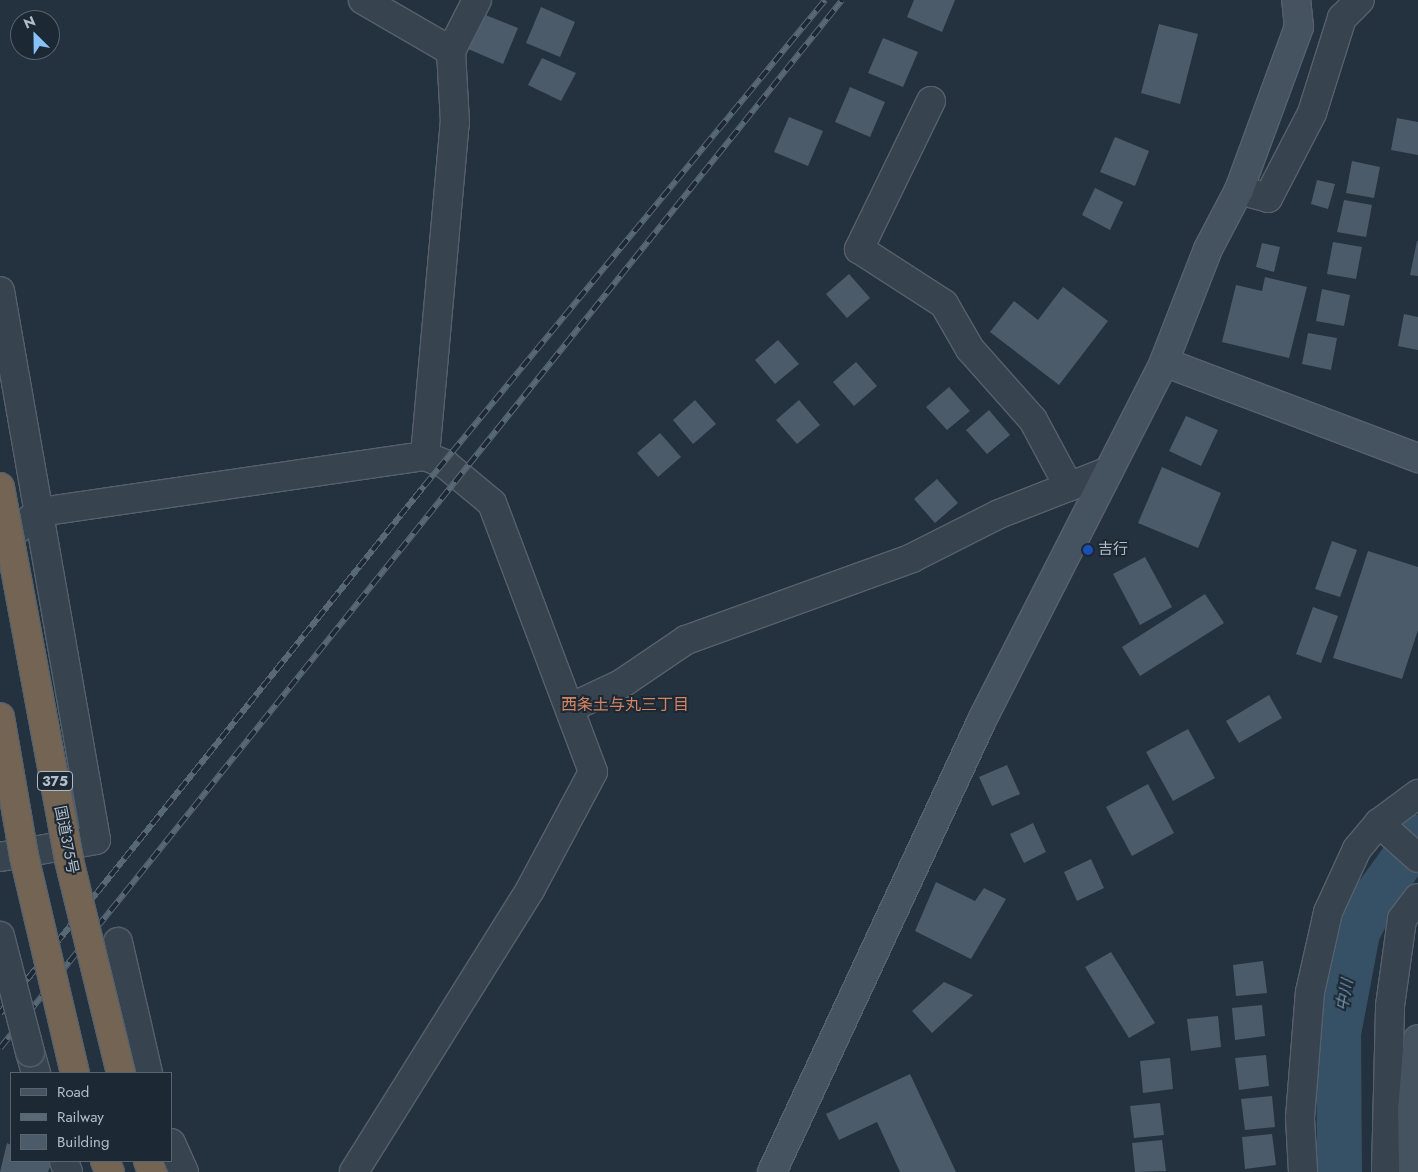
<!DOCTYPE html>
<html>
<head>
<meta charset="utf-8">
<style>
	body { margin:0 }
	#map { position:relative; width:1418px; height:1172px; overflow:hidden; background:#23323e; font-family:Jost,"Noto Sans JP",sans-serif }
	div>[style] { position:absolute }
	.river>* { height:45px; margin:-22.5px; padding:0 22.5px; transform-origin:22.5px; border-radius:22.5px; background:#365065 }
	.building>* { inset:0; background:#4c5b69 }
	.roads { filter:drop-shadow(1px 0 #55616c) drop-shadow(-1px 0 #55616c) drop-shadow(0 1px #55616c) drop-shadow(0 -1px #55616c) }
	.street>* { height:28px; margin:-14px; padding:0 14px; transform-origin:14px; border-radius:14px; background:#37434e }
	.secondary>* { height:28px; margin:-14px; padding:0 14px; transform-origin:14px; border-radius:14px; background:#455361 }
	.highway>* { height:28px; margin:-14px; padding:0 14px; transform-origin:14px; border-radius:14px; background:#746454 }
	.rail>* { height:5.5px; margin-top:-2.75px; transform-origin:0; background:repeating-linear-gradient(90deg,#1c2833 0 11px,#596875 0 22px); box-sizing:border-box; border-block:1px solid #596875 }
	.bridges { filter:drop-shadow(1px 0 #55616c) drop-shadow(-1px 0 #55616c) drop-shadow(0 1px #55616c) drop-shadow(0 -1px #55616c) }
	.street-bridge>* { height:28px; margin:-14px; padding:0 14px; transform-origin:14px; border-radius:14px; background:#37434e }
	.highway-bridge>* { height:28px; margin:-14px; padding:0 14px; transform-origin:14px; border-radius:14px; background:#746454 }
	.dots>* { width:14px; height:14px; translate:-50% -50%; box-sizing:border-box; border:2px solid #1c2833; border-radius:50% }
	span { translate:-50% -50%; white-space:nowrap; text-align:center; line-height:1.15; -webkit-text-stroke:4px #1c2833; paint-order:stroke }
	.shield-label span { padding:1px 4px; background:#1c2833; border:1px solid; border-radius:4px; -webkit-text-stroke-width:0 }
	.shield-label { font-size:14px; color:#b3bec9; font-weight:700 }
	.poi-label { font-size:15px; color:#b3bec9 }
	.left { translate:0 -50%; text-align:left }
	.street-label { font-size:15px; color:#b3bec9 }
	.neighbourhood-label { font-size:16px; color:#d78560 }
	.water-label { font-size:16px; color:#7293ad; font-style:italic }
	.legend { position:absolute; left:10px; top:1072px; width:162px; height:90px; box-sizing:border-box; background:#1c2833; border:1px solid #58646f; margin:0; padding:6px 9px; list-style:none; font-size:15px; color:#b3bec9 }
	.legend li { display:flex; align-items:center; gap:10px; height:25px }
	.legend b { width:25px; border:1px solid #58646f }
	.north { position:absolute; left:10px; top:10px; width:50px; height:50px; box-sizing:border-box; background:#1c2833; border:1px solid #58646f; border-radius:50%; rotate:337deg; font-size:14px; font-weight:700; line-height:20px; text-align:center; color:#b3bec9 }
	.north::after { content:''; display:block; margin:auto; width:18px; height:22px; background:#87c1fa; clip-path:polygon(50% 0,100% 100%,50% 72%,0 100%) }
</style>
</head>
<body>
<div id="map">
	<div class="river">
		<i style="left:1339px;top:1172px;width:139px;rotate:-90.4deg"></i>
		<i style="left:1338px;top:1033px;width:103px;rotate:-79.3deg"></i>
		<i style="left:1357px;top:932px;width:42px;rotate:-62.8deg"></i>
		<i style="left:1376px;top:895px;width:72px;rotate:-54.1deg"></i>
	</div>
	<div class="building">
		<i style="clip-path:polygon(914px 0,955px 0,942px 32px,907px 17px)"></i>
		<i style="clip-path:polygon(541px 7px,575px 22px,560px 57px,526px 43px)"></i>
		<i style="clip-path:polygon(483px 14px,518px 28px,503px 64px,468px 49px)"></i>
		<i style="clip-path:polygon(1159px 24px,1198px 34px,1180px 104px,1141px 93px)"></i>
		<i style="clip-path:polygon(883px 38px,918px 52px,903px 87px,868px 73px)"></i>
		<i style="clip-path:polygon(542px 58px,576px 73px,561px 101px,528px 85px)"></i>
		<i style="clip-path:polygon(850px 87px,885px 102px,870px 137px,835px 122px)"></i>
		<i style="clip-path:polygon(789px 117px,823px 131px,808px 166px,774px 152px)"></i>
		<i style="clip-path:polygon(1397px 118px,1418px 122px,1418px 155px,1391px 150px)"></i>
		<i style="clip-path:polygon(1115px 137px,1149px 151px,1135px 186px,1100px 172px)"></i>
		<i style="clip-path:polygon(1352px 161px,1380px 167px,1374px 198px,1346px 193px)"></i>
		<i style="clip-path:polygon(1317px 180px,1335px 184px,1328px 209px,1311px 204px)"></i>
		<i style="clip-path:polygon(1095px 188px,1123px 202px,1110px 230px,1082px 215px)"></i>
		<i style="clip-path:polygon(1344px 200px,1372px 205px,1366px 237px,1337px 232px)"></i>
		<i style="clip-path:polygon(1417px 241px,1418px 241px,1418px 276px,1410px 275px)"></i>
		<i style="clip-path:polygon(1333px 242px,1362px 247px,1356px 279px,1327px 274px)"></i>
		<i style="clip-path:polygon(1262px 243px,1280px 247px,1274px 272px,1256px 267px)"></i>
		<i style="clip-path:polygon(849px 274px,870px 298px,847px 318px,826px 294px)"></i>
		<i style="clip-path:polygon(1265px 277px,1307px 287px,1289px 358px,1222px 342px,1236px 285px,1262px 291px)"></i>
		<i style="clip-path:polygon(1063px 287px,1108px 321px,1059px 385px,990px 332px,1014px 301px,1038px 320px)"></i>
		<i style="clip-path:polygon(1322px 289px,1350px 295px,1344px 326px,1316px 321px)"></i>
		<i style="clip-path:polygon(1404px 314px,1418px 317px,1418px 350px,1398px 346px)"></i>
		<i style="clip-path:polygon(1308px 333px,1337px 338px,1331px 370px,1302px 364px)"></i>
		<i style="clip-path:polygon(778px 340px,799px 364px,775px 384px,755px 360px)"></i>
		<i style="clip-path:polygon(856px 362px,877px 386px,854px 406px,833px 382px)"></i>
		<i style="clip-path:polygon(949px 387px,970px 411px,947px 430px,926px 407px)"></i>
		<i style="clip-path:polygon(695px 400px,716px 424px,693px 444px,673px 420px)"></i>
		<i style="clip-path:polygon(799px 400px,820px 425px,797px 444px,776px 420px)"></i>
		<i style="clip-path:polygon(989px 410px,1010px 435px,987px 454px,966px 430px)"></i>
		<i style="clip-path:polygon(1186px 416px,1218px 430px,1201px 466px,1169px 451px)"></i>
		<i style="clip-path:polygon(660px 433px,681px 457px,658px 477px,637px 453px)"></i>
		<i style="clip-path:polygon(1162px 467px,1221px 493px,1198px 548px,1138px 523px)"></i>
		<i style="clip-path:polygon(937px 479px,958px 503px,935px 523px,914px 499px)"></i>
		<i style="clip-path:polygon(1332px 541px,1357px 550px,1340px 597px,1315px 589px)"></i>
		<i style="clip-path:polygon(1368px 551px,1418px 567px,1418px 630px,1402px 679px,1333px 658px)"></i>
		<i style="clip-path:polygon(1145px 557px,1172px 607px,1140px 625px,1113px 574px)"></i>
		<i style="clip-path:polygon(1205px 594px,1224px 623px,1140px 676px,1122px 647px)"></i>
		<i style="clip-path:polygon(1313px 607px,1338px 616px,1321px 663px,1296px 654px)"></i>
		<i style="clip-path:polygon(1269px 695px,1282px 718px,1239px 743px,1226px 721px)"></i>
		<i style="clip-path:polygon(1188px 729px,1215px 778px,1173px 801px,1146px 752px)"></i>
		<i style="clip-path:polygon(1007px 765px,1020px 794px,992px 806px,979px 777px)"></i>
		<i style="clip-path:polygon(1148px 784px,1174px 833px,1132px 856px,1106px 807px)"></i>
		<i style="clip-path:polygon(1033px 823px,1046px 852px,1024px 863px,1010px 834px)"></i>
		<i style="clip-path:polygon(1091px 859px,1104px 888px,1077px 901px,1064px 872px)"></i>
		<i style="clip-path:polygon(936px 882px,975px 901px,984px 888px,1006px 899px,971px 959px,915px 931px)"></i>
		<i style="clip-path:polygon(1111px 952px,1155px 1023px,1129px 1038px,1085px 967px)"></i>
		<i style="clip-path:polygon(1263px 961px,1267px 993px,1236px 996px,1233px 965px)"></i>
		<i style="clip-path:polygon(944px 982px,973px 995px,932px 1033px,912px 1011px)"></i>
		<i style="clip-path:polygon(1262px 1005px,1265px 1036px,1235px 1040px,1232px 1008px)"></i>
		<i style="clip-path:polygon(1218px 1016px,1221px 1047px,1191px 1051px,1187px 1019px)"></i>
		<i style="clip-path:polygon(1266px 1055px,1269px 1086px,1239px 1090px,1235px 1058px)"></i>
		<i style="clip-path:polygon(1170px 1058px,1173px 1089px,1143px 1093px,1140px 1061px)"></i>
		<i style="clip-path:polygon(910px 1074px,956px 1172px,900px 1172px,877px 1122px,839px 1140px,826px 1114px)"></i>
		<i style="clip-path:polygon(1272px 1096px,1275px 1127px,1245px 1130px,1241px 1099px)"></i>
		<i style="clip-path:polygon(1160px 1103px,1164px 1135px,1134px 1138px,1130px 1106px)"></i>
		<i style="clip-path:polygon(1272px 1134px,1276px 1165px,1245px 1169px,1242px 1137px)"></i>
		<i style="clip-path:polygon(1162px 1140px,1166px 1171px,1135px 1172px,1132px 1143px)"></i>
		<i style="clip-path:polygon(7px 1143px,11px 1145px,11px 1161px,48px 1161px,52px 1162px,48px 1172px,0 1172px)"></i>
	</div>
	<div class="roads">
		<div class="street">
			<i style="left:363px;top:0;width:102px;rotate:30.1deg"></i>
			<i style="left:931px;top:101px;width:165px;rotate:115.9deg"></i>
			<i style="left:859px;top:249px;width:101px;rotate:32.9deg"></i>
			<i style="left:944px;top:304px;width:52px;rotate:60deg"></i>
			<i style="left:970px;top:349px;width:95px;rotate:48.4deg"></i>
			<i style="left:1033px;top:420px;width:76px;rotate:61.8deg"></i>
			<i style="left:1239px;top:190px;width:30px;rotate:15deg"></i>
			<i style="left:1268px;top:198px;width:96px;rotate:-62.6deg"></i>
			<i style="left:1312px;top:113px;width:100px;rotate:-72.5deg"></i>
			<i style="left:1342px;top:18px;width:25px;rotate:-45deg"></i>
			<i style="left:0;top:291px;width:557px;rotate:80.08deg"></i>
			<i style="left:96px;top:840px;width:97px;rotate:170deg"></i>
			<i style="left:425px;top:456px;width:334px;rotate:-84.9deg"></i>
			<i style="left:455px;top:123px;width:72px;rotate:-93.2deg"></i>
			<i style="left:451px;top:51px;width:57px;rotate:-63deg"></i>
			<i style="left:0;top:542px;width:50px;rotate:-36.9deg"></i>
			<i style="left:40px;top:512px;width:389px;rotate:-8.3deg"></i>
			<i style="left:425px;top:456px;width:22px;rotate:22deg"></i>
			<i style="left:445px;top:464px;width:61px;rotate:39.7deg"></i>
			<i style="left:492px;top:503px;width:287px;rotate:69.4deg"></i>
			<i style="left:593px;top:772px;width:134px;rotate:118.1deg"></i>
			<i style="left:530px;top:890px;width:332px;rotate:122deg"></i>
			<i style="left:570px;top:708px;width:56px;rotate:-25.2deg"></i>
			<i style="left:621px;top:684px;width:78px;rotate:-34.1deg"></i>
			<i style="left:686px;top:640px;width:240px;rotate:-19.9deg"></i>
			<i style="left:912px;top:558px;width:97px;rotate:-26.8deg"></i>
			<i style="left:999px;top:514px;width:118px;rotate:-21.4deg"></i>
			<i style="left:1379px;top:823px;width:52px;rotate:41.9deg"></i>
			<i style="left:118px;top:942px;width:134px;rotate:77.1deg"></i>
			<i style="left:30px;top:1052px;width:22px;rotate:74deg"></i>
			<i style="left:171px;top:1143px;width:32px;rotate:66deg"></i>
			<i style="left:64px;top:1161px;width:12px;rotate:70deg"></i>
			<i style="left:1303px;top:1172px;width:54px;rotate:-93.2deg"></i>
			<i style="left:1300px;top:1118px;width:126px;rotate:-85.5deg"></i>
			<i style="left:1310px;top:992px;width:82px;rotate:-77.3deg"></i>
			<i style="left:1328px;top:912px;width:69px;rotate:-65.3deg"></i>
			<i style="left:1357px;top:849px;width:34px;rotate:-50deg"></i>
			<i style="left:1379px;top:823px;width:49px;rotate:-36.6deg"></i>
			<i style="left:1386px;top:1172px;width:166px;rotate:-88.6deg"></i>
			<i style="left:1390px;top:1006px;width:88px;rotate:-82.1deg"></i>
			<i style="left:1402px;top:919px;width:26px;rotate:-53deg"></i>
		</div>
		<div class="secondary">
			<i style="left:1164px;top:362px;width:272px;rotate:20.7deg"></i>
			<i style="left:772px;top:1172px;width:501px;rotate:-65.07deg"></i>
			<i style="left:983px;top:718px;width:399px;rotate:-63deg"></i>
			<i style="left:1164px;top:362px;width:121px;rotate:-68.7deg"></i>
			<i style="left:1208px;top:249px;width:67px;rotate:-62.3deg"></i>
			<i style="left:1239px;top:190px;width:174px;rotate:-69.8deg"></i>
			<i style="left:1299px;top:27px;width:27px;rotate:-96deg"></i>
			<i style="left:1413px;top:1172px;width:62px;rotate:-90.9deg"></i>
			<i style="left:1412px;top:1110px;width:71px;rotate:-85.2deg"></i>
		</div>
		<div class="highway">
			<i style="left:105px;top:1161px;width:12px;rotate:66deg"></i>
			<i style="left:148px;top:1161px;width:12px;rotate:70deg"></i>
		</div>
	</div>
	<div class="rail">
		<i style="left:0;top:1013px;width:676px;rotate:-51.18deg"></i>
		<i style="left:424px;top:486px;width:630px;rotate:-50.47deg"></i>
		<i style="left:0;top:1048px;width:1344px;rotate:-51.22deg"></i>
	</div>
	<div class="bridges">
		<div class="street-bridge">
			<i style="left:0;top:936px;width:120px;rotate:75.5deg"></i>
		</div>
		<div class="highway-bridge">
			<i style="left:0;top:487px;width:379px;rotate:79.5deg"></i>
			<i style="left:69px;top:860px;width:219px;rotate:76.3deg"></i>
			<i style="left:0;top:717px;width:141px;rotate:80.2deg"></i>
			<i style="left:24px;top:856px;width:223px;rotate:76.8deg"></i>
		</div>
	</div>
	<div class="dots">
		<i style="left:1088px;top:550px;background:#1a4fb4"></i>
	</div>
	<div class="shield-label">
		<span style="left:55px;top:781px">375</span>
	</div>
	<div class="poi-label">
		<span class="left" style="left:1098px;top:550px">吉行</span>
	</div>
	<div class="street-label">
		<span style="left:66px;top:840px;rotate:79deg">国道375号</span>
	</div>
	<div class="neighbourhood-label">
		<span style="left:625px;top:705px">西条土与丸三丁目</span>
	</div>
	<div class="water-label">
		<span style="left:1345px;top:995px;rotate:-79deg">中川</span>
	</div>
	<ul class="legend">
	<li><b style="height:6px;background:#455361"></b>Road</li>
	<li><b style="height:6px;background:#596875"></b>Railway</li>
	<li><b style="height:14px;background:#4c5b69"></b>Building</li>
	</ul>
	<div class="north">N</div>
</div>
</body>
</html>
